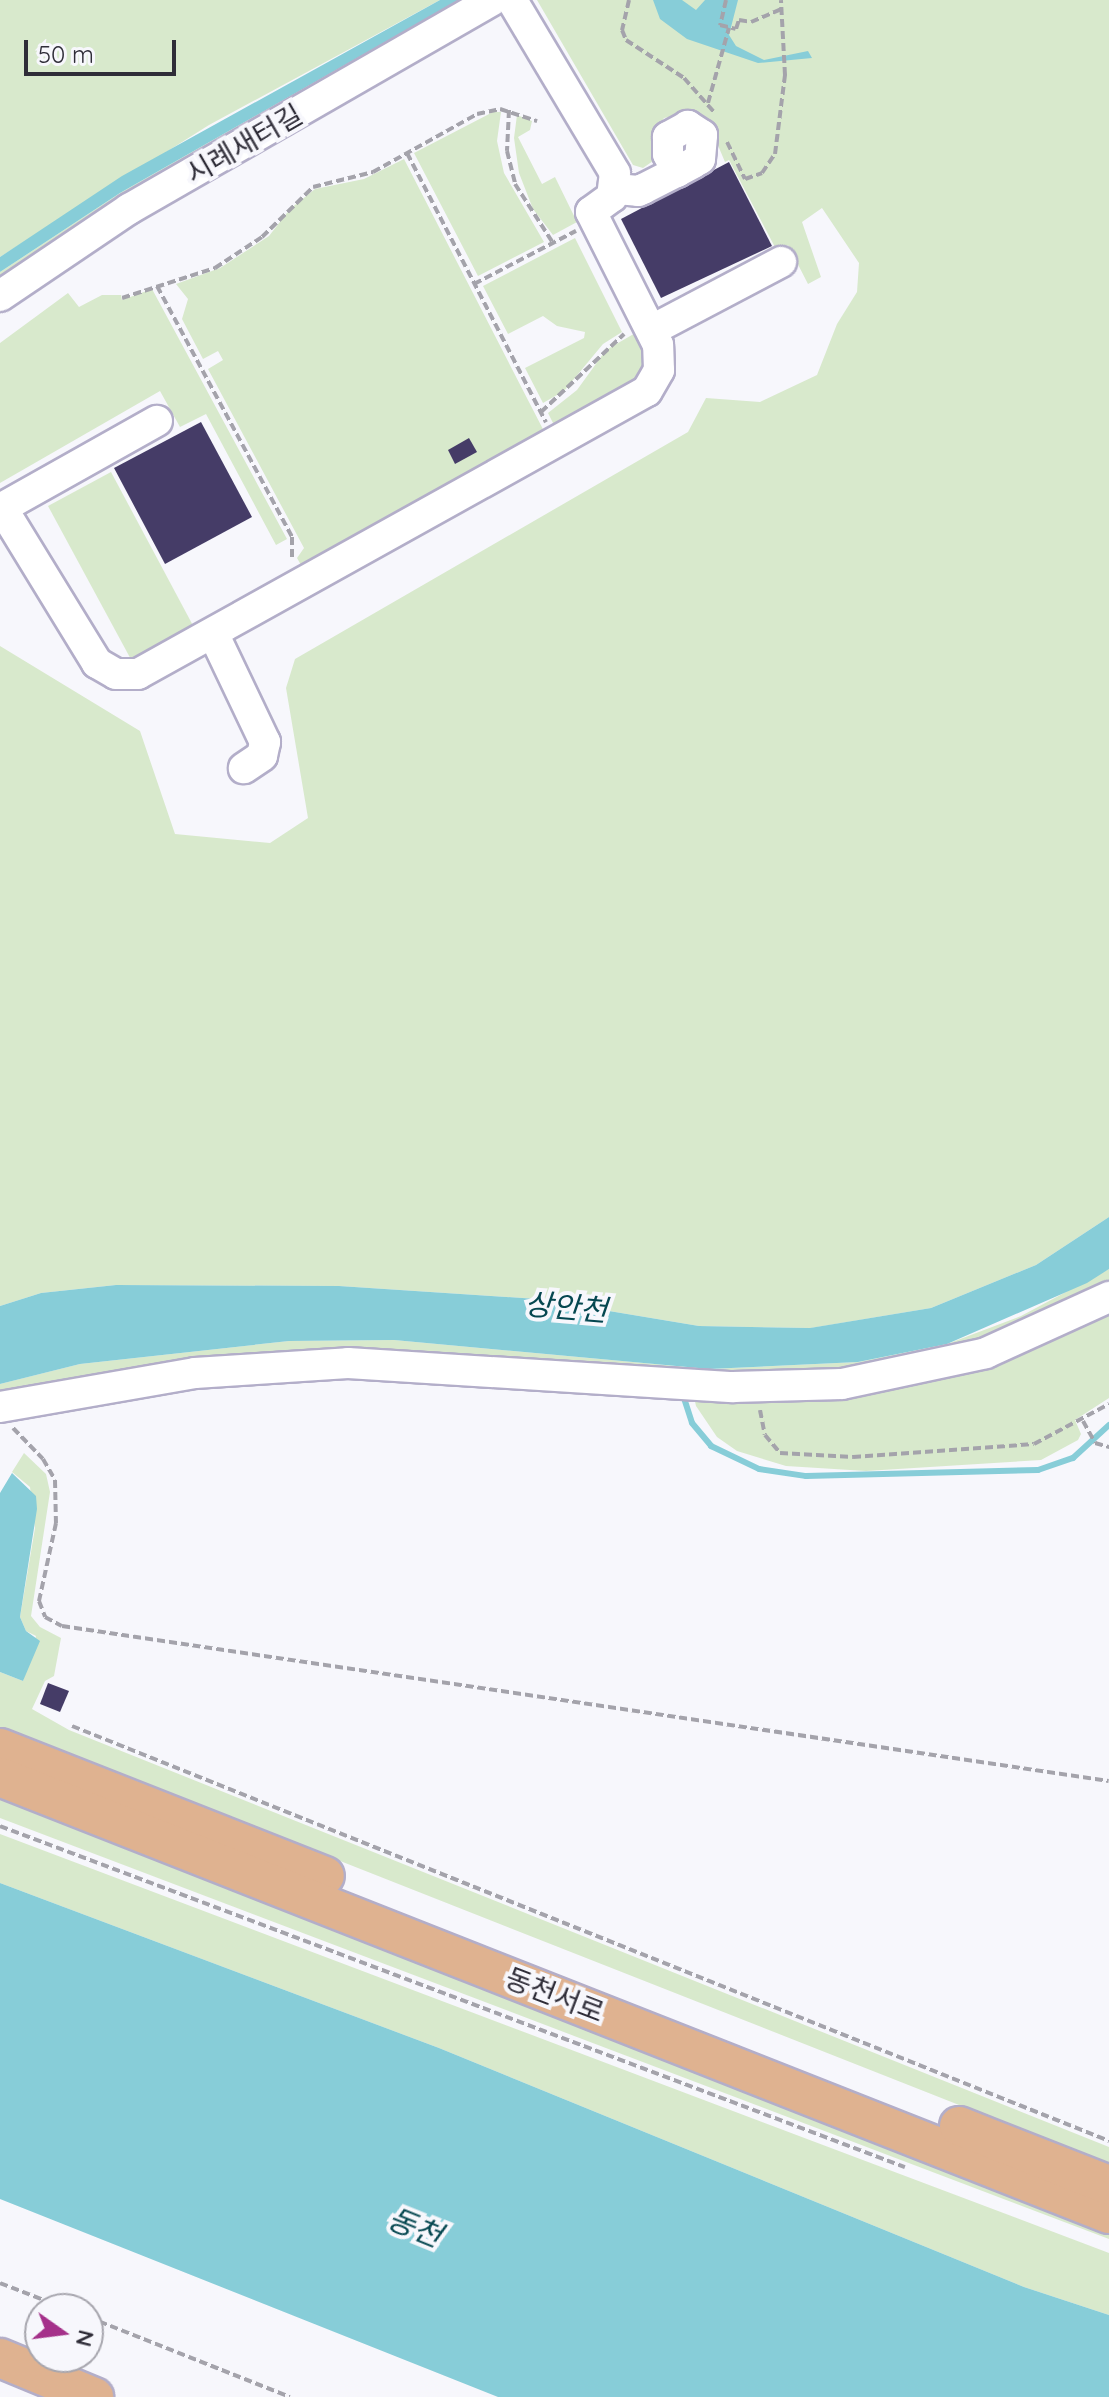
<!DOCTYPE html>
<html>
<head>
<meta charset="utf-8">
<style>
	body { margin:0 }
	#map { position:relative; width:1109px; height:2397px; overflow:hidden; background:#f7f7fc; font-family:Quicksand,"Noto Sans KR",sans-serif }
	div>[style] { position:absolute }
	.green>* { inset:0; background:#d8e9cc }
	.water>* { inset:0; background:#87cdd8 }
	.stream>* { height:6px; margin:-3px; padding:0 3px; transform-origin:3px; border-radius:3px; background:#87cdd8 }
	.building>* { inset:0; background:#453c67 }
	.path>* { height:4px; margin-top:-2px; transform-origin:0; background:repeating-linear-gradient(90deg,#a4a3ab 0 8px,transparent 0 12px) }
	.roads { filter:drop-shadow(2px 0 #b3aec9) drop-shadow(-2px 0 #b3aec9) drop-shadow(0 2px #b3aec9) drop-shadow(0 -2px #b3aec9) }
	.minor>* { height:30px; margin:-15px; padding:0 15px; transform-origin:15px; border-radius:15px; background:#fff }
	.major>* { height:38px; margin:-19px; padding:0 19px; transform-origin:19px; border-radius:19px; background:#dfb290 }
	span { translate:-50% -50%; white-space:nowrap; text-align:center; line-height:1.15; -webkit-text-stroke:8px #f7f7fc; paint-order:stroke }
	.street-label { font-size:28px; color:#2f2d38 }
	.water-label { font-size:30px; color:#054750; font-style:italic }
	.north { position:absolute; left:24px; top:2293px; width:80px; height:80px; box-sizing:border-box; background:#f7f7fc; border:2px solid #a7a6ae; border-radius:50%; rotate:104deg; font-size:22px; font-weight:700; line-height:32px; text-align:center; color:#2f2d38 }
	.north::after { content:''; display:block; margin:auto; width:28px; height:36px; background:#a5318a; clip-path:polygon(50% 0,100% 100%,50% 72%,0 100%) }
	.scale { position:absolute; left:24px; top:40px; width:152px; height:36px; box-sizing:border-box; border:4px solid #2f2d38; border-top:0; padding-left:10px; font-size:24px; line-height:28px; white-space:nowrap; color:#2f2d38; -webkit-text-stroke:6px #f7f7fc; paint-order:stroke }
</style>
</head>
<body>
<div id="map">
	<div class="green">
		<i style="clip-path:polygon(0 0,440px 0,209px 125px,0 257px)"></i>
		<i style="clip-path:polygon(459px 0,466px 0,0 281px,0 272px,120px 193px)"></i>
		<i style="clip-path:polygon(537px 0,1109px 0,1109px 1217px,1036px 1265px,931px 1308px,811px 1328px,699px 1326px,537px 1299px,339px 1286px,116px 1285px,41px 1293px,0 1306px,0 646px,140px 731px,175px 834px,270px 843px,308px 818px,286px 688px,295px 659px,688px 432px,706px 398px,760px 402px,817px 375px,837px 324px,857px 292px,859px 263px,822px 208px,802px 222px,821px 277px,808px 284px,788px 245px,777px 251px,729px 160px,725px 162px,714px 136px,691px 112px,664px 118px,657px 129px,653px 161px,643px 168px,633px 165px)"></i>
		<i style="clip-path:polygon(493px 112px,501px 112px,497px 141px,504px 173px,544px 242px,478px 276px,414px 153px)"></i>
		<i style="clip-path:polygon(517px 115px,532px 121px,530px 130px,518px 137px,542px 184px,555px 177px,577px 222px,553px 235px,533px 209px,519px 173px,514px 138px)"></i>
		<i style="clip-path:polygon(404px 159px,547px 437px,305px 572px,297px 558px,304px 548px,208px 369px,223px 360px,218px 351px,203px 359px,182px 319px,188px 299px,176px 284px,220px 268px,269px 236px,290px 209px,315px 189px,364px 179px)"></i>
		<i style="clip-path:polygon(575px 238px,622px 332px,603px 344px,564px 391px,543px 403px,525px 368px,584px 338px,585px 332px,557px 326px,543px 316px,508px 334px,483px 286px)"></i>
		<i style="clip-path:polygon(152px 289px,287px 539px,276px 545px,206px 414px,180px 427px,160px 391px,0 483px,0 343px,68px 293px,79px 307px,102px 295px,121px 295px,122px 300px)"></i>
		<i style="clip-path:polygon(644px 328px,650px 374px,557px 431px,548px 413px,577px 390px,606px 350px)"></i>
		<i style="clip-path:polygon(111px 472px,197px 633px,134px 665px,48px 506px)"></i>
		<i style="clip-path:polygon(1109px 1269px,1109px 1291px,1028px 1331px,831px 1380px,461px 1361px,0 1401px,0 1384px,80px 1364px,289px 1341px,394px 1340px,709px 1369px,858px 1362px,947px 1344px,1021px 1316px)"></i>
		<i style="clip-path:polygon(1109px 1303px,1109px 1398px,1075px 1420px,1081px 1434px,1078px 1440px,1041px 1460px,866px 1471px,786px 1466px,737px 1451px,717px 1437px,696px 1406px,694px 1397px,801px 1392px)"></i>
		<i style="clip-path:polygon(24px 1453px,46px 1474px,50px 1492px,31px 1616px,40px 1627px,61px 1638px,54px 1676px,45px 1681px,32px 1709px,69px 1730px,1109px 2147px,1109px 2164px,0 1727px,0 1672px,23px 1681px,36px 1636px,26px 1631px,20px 1617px,35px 1528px,30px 1487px,12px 1472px)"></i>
		<i style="clip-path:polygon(0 1797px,1109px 2227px,1109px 2239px,0 1818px)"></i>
		<i style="clip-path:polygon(0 1834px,1109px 2253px,1109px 2315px,1024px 2287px,439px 2048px,0 1883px)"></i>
	</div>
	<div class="water">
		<i style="clip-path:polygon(440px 0,459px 0,120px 193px,0 272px,0 257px,122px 176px)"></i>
		<i style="clip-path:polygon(653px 0,682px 0,696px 10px,705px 0,738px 0,729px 35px,736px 46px,764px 60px,808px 51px,812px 58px,758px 63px,687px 39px,660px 19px)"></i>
		<i style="clip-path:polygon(1109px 1217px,1109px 1269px,1087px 1283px,947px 1344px,858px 1362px,709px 1369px,394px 1340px,289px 1341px,80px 1364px,0 1384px,0 1306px,41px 1293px,116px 1285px,339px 1286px,537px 1299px,699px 1326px,810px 1328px,931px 1308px,1036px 1265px)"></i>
		<i style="clip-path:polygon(12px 1473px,36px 1496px,37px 1509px,20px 1617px,26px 1631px,40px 1641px,23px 1681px,0 1672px,0 1493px)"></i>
		<i style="clip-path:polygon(0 1883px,439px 2048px,1024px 2287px,1109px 2315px,1109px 2397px,498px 2397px,0 2199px)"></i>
	</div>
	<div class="stream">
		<i style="left:683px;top:1395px;width:29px;rotate:72deg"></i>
		<i style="left:692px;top:1423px;width:30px;rotate:50deg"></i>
		<i style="left:711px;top:1446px;width:53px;rotate:25.6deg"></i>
		<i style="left:759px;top:1469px;width:48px;rotate:8.5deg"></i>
		<i style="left:806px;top:1476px;width:232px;rotate:-1.5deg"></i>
		<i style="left:1038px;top:1470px;width:37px;rotate:-19deg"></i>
		<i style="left:1073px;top:1458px;width:49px;rotate:-42.5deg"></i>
	</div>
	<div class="building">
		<i style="clip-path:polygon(729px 162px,772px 246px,661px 298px,621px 219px)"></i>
		<i style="clip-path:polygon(201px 422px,252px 517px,165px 564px,114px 468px)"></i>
		<i style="clip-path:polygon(469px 438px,477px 452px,455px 464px,448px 450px)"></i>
		<i style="clip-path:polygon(48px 1683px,69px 1691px,60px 1712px,40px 1704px)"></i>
	</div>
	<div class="path">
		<i style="left:629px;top:0;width:31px;rotate:103deg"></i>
		<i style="left:622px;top:30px;width:11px;rotate:68deg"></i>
		<i style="left:626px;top:40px;width:69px;rotate:33.2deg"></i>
		<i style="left:684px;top:78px;width:45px;rotate:48.6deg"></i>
		<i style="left:726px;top:0;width:26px;rotate:103deg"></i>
		<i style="left:720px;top:25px;width:16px;rotate:14deg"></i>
		<i style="left:736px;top:29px;width:9px;rotate:-72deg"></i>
		<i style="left:739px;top:20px;width:12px;rotate:9deg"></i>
		<i style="left:751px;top:22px;width:34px;rotate:-23deg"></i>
		<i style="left:708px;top:103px;width:78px;rotate:-74.4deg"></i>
		<i style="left:509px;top:110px;width:41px;rotate:92.8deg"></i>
		<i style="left:507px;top:151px;width:34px;rotate:76deg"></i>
		<i style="left:515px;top:184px;width:70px;rotate:57.2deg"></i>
		<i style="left:727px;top:142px;width:41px;rotate:64.1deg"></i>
		<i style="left:745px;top:179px;width:18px;rotate:-19deg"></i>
		<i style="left:762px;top:173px;width:23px;rotate:-56deg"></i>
		<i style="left:775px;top:154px;width:80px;rotate:-82.8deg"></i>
		<i style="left:785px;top:75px;width:75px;rotate:-93.1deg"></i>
		<i style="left:407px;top:153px;width:303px;rotate:62.7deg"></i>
		<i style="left:474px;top:284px;width:115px;rotate:-27.5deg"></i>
		<i style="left:157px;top:286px;width:285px;rotate:61.7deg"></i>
		<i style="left:292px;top:537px;width:24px;rotate:90deg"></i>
		<i style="left:122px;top:298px;width:98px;rotate:-17.9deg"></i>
		<i style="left:215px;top:268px;width:56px;rotate:-33.4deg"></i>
		<i style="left:262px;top:237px;width:71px;rotate:-44.4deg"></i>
		<i style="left:313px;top:187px;width:62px;rotate:-14deg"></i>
		<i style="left:373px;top:172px;width:119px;rotate:-29.1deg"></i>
		<i style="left:477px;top:114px;width:24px;rotate:-12deg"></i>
		<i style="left:500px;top:109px;width:39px;rotate:18deg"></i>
		<i style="left:541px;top:412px;width:114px;rotate:-43.2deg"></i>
		<i style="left:760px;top:1410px;width:25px;rotate:79deg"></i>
		<i style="left:765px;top:1435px;width:23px;rotate:50deg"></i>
		<i style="left:780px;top:1453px;width:73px;rotate:3.1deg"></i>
		<i style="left:853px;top:1457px;width:181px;rotate:-4.1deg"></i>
		<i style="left:1034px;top:1444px;width:85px;rotate:-28.1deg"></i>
		<i style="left:1083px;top:1421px;width:25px;rotate:61deg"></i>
		<i style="left:1095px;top:1443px;width:15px;rotate:16deg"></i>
		<i style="left:13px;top:1428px;width:43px;rotate:45.9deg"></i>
		<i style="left:43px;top:1459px;width:24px;rotate:60deg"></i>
		<i style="left:55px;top:1480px;width:43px;rotate:88.7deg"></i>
		<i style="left:56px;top:1523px;width:80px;rotate:102.3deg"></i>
		<i style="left:39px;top:1601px;width:17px;rotate:69deg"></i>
		<i style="left:45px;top:1617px;width:19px;rotate:28deg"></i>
		<i style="left:62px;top:1626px;width:1058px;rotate:8.42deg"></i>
		<i style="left:72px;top:1726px;width:1117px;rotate:21.81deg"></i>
		<i style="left:0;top:1826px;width:967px;rotate:20.65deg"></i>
		<i style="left:0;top:2283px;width:72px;rotate:21.2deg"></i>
		<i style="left:88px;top:2317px;width:217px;rotate:21.6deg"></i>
	</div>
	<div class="roads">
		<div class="minor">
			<i style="left:616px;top:189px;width:22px;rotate:5deg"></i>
			<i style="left:638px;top:191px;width:5px;rotate:-22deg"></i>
			<i style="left:643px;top:189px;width:38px;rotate:-27deg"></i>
			<i style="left:677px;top:172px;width:18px;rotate:-29deg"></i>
			<i style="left:693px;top:163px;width:8px;rotate:-30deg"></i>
			<i style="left:700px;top:159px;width:24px;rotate:-85deg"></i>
			<i style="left:702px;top:135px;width:17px;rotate:-147deg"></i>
			<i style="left:688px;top:126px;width:23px;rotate:151deg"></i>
			<i style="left:668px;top:137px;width:17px;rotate:90deg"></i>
			<i style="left:668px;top:154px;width:20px;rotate:63deg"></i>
			<i style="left:0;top:296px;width:156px;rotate:-34deg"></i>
			<i style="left:129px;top:209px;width:419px;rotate:-29.9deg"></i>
			<i style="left:652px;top:330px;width:146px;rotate:-27.8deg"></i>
			<i style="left:2px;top:508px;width:182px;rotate:58.5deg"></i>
			<i style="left:97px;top:663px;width:22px;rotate:30deg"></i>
			<i style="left:116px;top:674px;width:22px"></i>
			<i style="left:138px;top:674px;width:582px;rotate:-29.07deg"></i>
			<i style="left:647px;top:391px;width:24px;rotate:-60deg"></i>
			<i style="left:659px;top:370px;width:25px;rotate:-92deg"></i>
			<i style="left:658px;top:345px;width:149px;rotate:-116.7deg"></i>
			<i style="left:591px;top:212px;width:26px;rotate:-36deg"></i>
			<i style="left:612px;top:197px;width:24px;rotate:-83deg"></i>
			<i style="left:615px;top:173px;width:201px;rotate:-120.8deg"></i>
			<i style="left:0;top:509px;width:180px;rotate:-29.3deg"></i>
			<i style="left:213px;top:633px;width:121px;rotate:64.5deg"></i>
			<i style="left:265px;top:742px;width:14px;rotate:102deg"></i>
			<i style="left:262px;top:756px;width:22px;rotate:146deg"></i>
			<i style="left:0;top:1407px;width:198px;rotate:-9.9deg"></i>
			<i style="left:195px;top:1373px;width:153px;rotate:-3.7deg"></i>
			<i style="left:348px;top:1363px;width:386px;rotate:3.6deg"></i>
			<i style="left:733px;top:1387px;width:109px;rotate:-1.6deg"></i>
			<i style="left:842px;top:1384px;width:147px;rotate:-12.1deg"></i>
			<i style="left:986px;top:1353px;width:135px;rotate:-24.5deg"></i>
		</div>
		<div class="major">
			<i style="left:0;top:1748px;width:349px;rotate:21.5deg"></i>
			<i style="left:0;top:1777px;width:1192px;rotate:21.51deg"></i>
			<i style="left:959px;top:2126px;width:161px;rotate:21.5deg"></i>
			<i style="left:0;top:2358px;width:102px;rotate:22.5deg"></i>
		</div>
	</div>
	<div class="street-label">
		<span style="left:244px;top:144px;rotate:-30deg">시례새터길</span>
		<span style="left:555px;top:1995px;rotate:21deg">동천서로</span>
	</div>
	<div class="water-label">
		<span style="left:566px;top:1307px;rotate:5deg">상안천</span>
		<span style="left:415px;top:2227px;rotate:22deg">동천</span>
	</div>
	<div class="north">N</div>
	<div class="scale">50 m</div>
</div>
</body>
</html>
